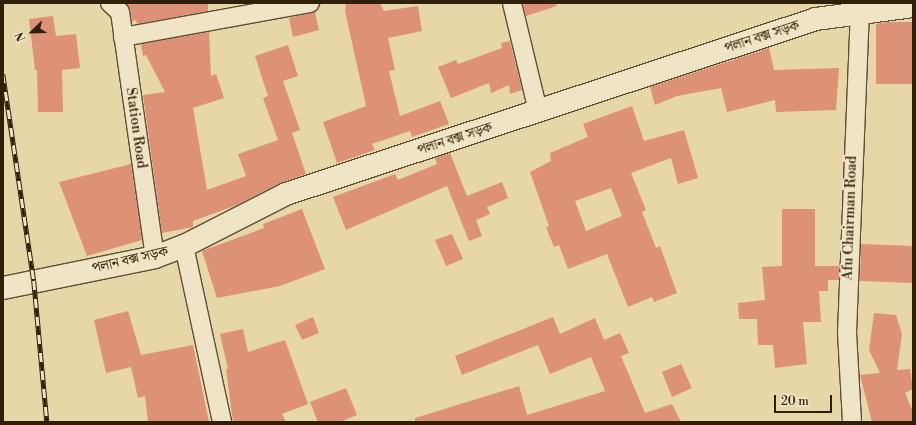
<!DOCTYPE html>
<html>
<head>
<meta charset="utf-8">
<style>
	body { margin:0 }
	#map { position:relative; width:916px; height:425px; overflow:hidden; background:#e7d6a8; font-family:"Libre Bodoni","Noto Serif Bengali",serif }
	div>[style] { position:absolute }
	.building>* { inset:0; background:#dd9278 }
	.roads { filter:drop-shadow(1px 0 #5e4e32) drop-shadow(-1px 0 #5e4e32) drop-shadow(0 1px #5e4e32) drop-shadow(0 -1px #5e4e32) }
	.street>* { height:18px; margin:-9px; padding:0 9px; transform-origin:9px; border-radius:9px; background:#efe4c6 }
	.secondary>* { height:22px; margin:-11px; padding:0 11px; transform-origin:11px; border-radius:11px; background:#efe4c6 }
	.rail>* { height:4.5px; margin-top:-2.25px; transform-origin:0; background:repeating-linear-gradient(90deg,#efe4c6 0 9px,#30200a 0 18px); box-sizing:border-box; border-block:1px solid #30200a }
	span { translate:-50% -50%; white-space:nowrap; text-align:center; line-height:1.15; -webkit-text-stroke:4px #efe4c6; paint-order:stroke }
	.street-label { font-size:14px; color:#30200a }
	.frame { position:absolute; inset:0; border:4px solid #30200a; pointer-events:none }
	.north { position:absolute; left:12px; top:12px; width:40px; height:40px; -webkit-text-stroke:3px #efe4c6; paint-order:stroke; rotate:247deg; font-size:11px; font-weight:700; line-height:16px; text-align:center; color:#30200a }
	.north::after { content:''; display:block; margin:auto; width:14px; height:18px; background:#30200a; clip-path:polygon(50% 0,100% 100%,50% 72%,0 100%) }
	.scale { position:absolute; left:774px; top:395px; width:58px; height:18px; box-sizing:border-box; border:2px solid #30200a; border-top:0; padding-left:5px; font-size:12px; line-height:14px; white-space:nowrap; color:#30200a; -webkit-text-stroke:3px #efe4c6; paint-order:stroke }
</style>
</head>
<body>
<div id="map">
	<div class="building">
		<i style="clip-path:polygon(126px 3px,208px 3px,208px 11px,137px 24px,136px 20px,132px 21px,130px 10px)"></i>
		<i style="clip-path:polygon(346px 3px,380px 3px,384px 11px,418px 6px,422px 31px,388px 38px,395px 70px,389px 71px,400px 116px,440px 101px,449px 124px,412px 137px,410px 131px,372px 144px,375px 150px,337px 163px,323px 122px,366px 106px,345px 11px)"></i>
		<i style="clip-path:polygon(523px 3px,556px 3px,557px 6px,526px 16px)"></i>
		<i style="clip-path:polygon(315px 12px,319px 30px,293px 37px,289px 18px)"></i>
		<i style="clip-path:polygon(53px 16px,56px 36px,76px 34px,80px 68px,62px 70px,63px 112px,38px 112px,37px 70px,35px 70px,29px 19px)"></i>
		<i style="clip-path:polygon(887px 22px,913px 22px,913px 84px,876px 84px,876px 24px)"></i>
		<i style="clip-path:polygon(209px 32px,211px 76px,216px 74px,224px 98px,193px 108px,207px 190px,246px 176px,238px 154px,278px 140px,263px 98px,268px 96px,255px 56px,288px 45px,298px 76px,283px 81px,300px 130px,292px 133px,306px 174px,280px 183px,237px 205px,193px 221px,193px 227px,162px 233px,143px 95px,165px 92px,146px 55px,143px 56px,141px 44px)"></i>
		<i style="clip-path:polygon(510px 41px,522px 90px,510px 94px,509px 85px,491px 93px,489px 83px,451px 98px,438px 67px,456px 60px,458px 64px,502px 48px,501px 43px)"></i>
		<i style="clip-path:polygon(769px 48px,774px 70px,839px 68px,836px 110px,776px 112px,775px 100px,727px 112px,721px 88px,677px 96px,655px 105px,650px 87px)"></i>
		<i style="clip-path:polygon(evenodd,632px 106px,644px 141px,684px 130px,698px 178px,678px 184px,671px 158px,631px 173px,646px 210px,642px 212px,656px 248px,660px 246px,677px 293px,654px 302px,652px 297px,628px 307px,607px 254px,568px 269px,559px 245px,554px 247px,546px 227px,549px 226px,530px 172px,551px 161px,550px 153px,588px 137px,583px 124px,632px 106px,611px 188px,622px 216px,586px 231px,575px 201px,611px 188px)"></i>
		<i style="clip-path:polygon(450px 153px,467px 196px,502px 182px,508px 198px,487px 207px,490px 214px,476px 220px,482px 236px,469px 241px,447px 186px,346px 230px,333px 197px,395px 174px,398px 180px,437px 164px,435px 158px)"></i>
		<i style="clip-path:polygon(131px 164px,142px 240px,87px 256px,59px 182px)"></i>
		<i style="clip-path:polygon(302px 209px,325px 269px,280px 286px,217px 298px,202px 251px,264px 228px,263px 224px)"></i>
		<i style="clip-path:polygon(782px 209px,815px 209px,815px 266px,839px 266px,839px 280px,828px 280px,828px 291px,819px 291px,821px 322px,803px 322px,807px 364px,775px 368px,773px 345px,758px 345px,757px 319px,739px 319px,738px 303px,765px 300px,762px 267px,782px 266px)"></i>
		<i style="clip-path:polygon(452px 234px,463px 259px,446px 266px,435px 240px)"></i>
		<i style="clip-path:polygon(861px 244px,913px 246px,913px 283px,860px 281px)"></i>
		<i style="clip-path:polygon(128px 311px,141px 355px,193px 345px,209px 422px,148px 422px,145px 396px,138px 398px,131px 367px,106px 373px,94px 320px)"></i>
		<i style="clip-path:polygon(874px 313px,896px 315px,902px 334px,897px 370px,910px 369px,913px 389px,905px 393px,913px 412px,913px 422px,872px 422px,860px 375px,880px 373px,869px 350px)"></i>
		<i style="clip-path:polygon(313px 317px,319px 333px,302px 340px,295px 325px)"></i>
		<i style="clip-path:polygon(553px 317px,560px 334px,595px 318px,604px 340px,620px 333px,629px 353px,621px 356px,645px 413px,672px 404px,681px 422px,415px 422px,415px 418px,519px 386px,527px 415px,605px 391px,591px 357px,550px 374px,538px 345px,462px 375px,455px 356px)"></i>
		<i style="clip-path:polygon(243px 329px,248px 352px,285px 340px,308px 404px,282px 414px,286px 422px,233px 422px,226px 369px,228px 369px,220px 334px)"></i>
		<i style="clip-path:polygon(681px 364px,692px 388px,672px 397px,662px 372px)"></i>
		<i style="clip-path:polygon(346px 388px,357px 415px,340px 422px,318px 422px,310px 402px)"></i>
	</div>
	<div class="roads">
		<div class="street">
			<i style="left:110px;top:3px;width:13px;rotate:42deg"></i>
			<i style="left:120px;top:12px;width:247px;rotate:81.9deg"></i>
			<i style="left:512px;top:3px;width:111px;rotate:76.5deg"></i>
			<i style="left:123px;top:37px;width:190px;rotate:-10.3deg"></i>
			<i style="left:184px;top:246px;width:180px;rotate:77.8deg"></i>
			<i style="left:852px;top:422px;width:89px;rotate:-93.2deg"></i>
			<i style="left:847px;top:333px;width:320px;rotate:-87.7deg"></i>
		</div>
		<div class="secondary">
			<i style="left:3px;top:288px;width:155px;rotate:-11.5deg"></i>
			<i style="left:155px;top:257px;width:31px;rotate:-21deg"></i>
			<i style="left:184px;top:246px;width:114px;rotate:-27deg"></i>
			<i style="left:286px;top:194px;width:558px;rotate:-18.27deg"></i>
			<i style="left:816px;top:19px;width:98px;rotate:-7.6deg"></i>
		</div>
	</div>
	<div class="rail">
		<i style="left:3px;top:74px;width:209px;rotate:81.5deg"></i>
		<i style="left:34px;top:281px;width:142px;rotate:84.7deg"></i>
	</div>
	<div class="street-label">
		<span style="left:762px;top:37px;rotate:-18deg">পলান বক্স সড়ক</span>
		<span style="left:136px;top:128px;rotate:82deg">Station Road</span>
		<span style="left:455px;top:139px;rotate:-18deg">পলান বক্স সড়ক</span>
		<span style="left:850px;top:218px;rotate:-88deg">Afu Chairman Road</span>
		<span style="left:130px;top:260px;rotate:-13deg">পলান বক্স সড়ক</span>
	</div>
	<div class="frame"></div>
	<div class="north">N</div>
	<div class="scale">20 m</div>
</div>
</body>
</html>
